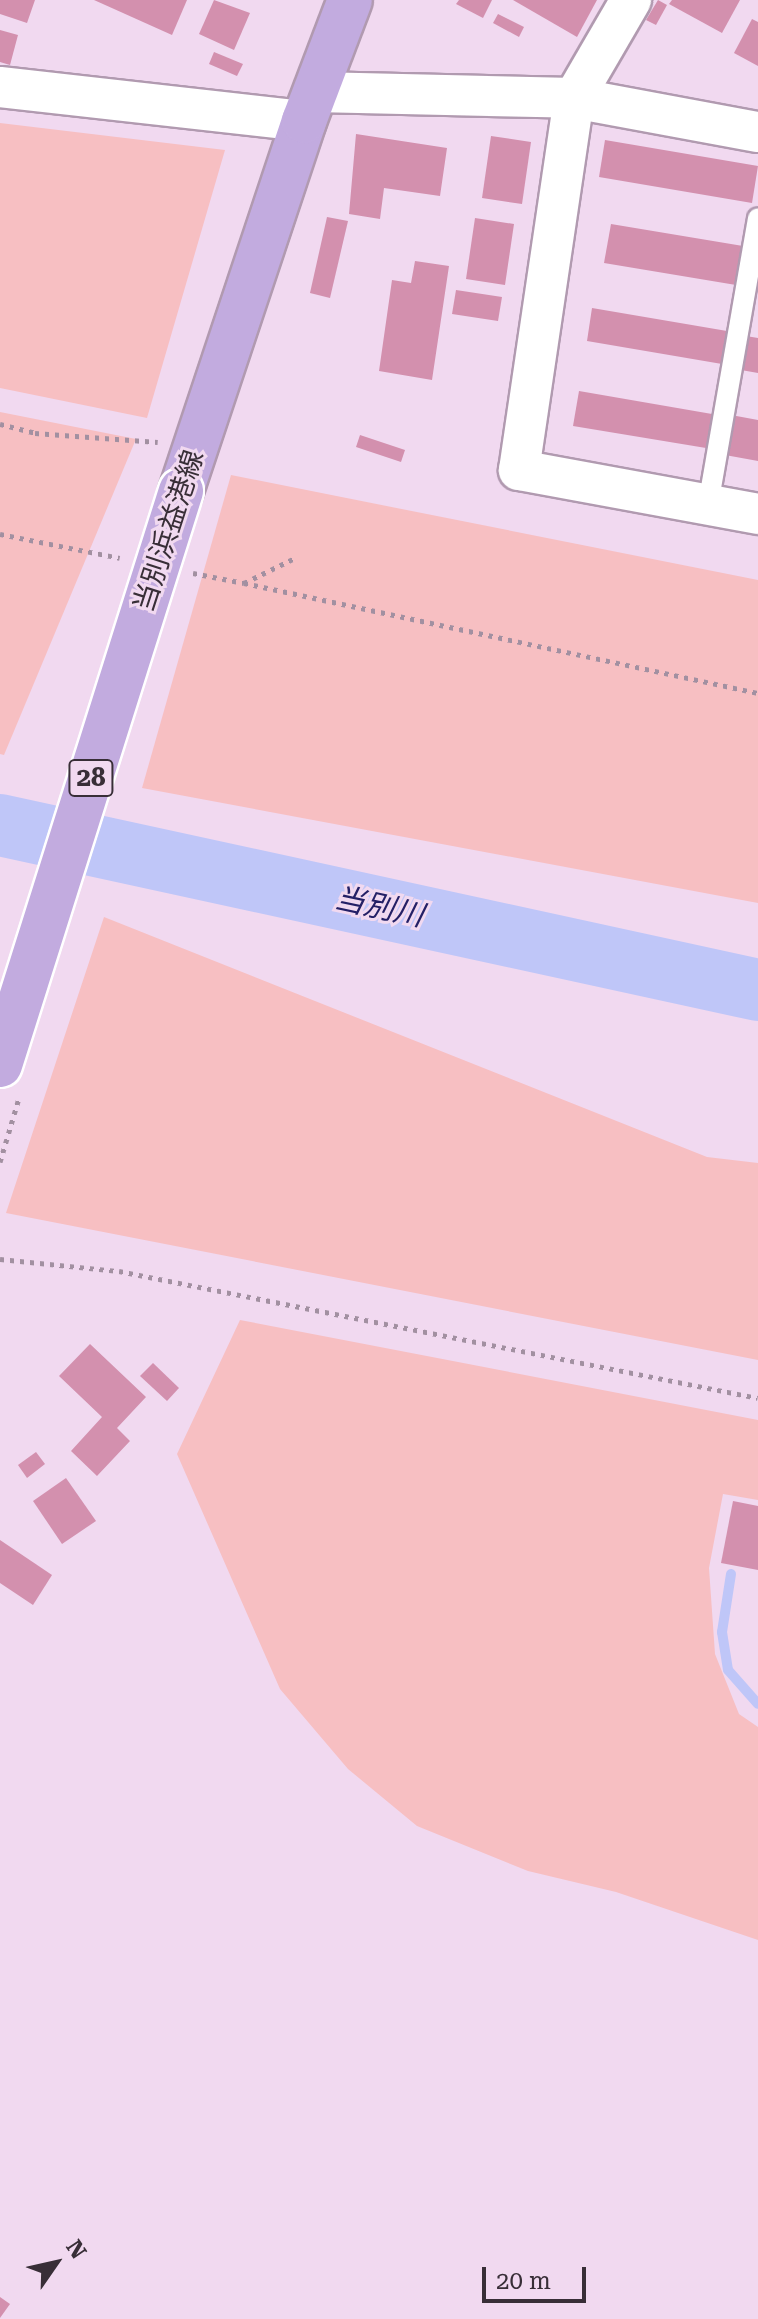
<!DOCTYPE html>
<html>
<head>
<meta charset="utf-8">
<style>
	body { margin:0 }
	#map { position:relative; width:758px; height:2319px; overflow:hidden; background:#f1d9f0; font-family:"Roboto Serif","Noto Sans JP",serif }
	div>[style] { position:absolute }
	.green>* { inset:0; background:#f7bfc2 }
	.stream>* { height:10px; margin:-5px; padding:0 5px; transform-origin:5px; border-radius:5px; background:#bfc6f8 }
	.river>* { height:62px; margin:-31px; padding:0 31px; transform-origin:31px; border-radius:31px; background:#bfc6f8 }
	.building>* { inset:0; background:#d390ae }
	.path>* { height:5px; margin-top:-2.5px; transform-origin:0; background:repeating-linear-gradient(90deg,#a290a1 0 4px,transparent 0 10px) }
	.roads { filter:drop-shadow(2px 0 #b19ab0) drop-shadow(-2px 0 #b19ab0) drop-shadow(0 2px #b19ab0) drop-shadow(0 -2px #b19ab0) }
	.lane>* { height:20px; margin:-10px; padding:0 10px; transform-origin:10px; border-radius:10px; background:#fff }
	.street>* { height:40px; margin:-20px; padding:0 20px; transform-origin:20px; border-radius:20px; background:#fff }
	.primary>* { height:44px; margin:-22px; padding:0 22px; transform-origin:22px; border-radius:22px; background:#c2abdf }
	.path-bridge>* { height:5px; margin-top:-2.5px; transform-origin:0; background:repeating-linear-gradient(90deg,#a290a1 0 4px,transparent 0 10px) }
	.bridges { filter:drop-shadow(2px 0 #fff) drop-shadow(-2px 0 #fff) drop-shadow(0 2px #fff) drop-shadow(0 -2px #fff) }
	.primary-bridge>* { height:44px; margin:-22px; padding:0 22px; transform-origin:22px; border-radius:22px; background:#c2abdf }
	span { translate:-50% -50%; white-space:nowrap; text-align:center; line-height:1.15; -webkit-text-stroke:6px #f1d9f0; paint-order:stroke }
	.shield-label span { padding:2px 6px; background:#f1d9f0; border:2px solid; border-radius:6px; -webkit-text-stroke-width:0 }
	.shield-label { font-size:26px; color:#382e37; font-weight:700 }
	.street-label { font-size:28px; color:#382e37 }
	.water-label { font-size:30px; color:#242066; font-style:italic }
	.north { position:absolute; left:16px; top:2223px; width:80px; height:80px; -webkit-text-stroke:6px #f1d9f0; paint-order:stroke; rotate:56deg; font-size:22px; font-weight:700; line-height:32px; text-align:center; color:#382e37 }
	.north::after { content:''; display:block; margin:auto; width:28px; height:36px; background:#382e37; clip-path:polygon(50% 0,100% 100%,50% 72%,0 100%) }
	.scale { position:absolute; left:482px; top:2267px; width:104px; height:36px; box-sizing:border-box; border:4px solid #382e37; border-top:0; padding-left:10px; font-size:24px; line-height:28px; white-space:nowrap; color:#382e37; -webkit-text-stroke:6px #f1d9f0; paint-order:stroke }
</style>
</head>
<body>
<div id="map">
	<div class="green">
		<i style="clip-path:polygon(0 123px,225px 150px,147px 418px,0 388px)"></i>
		<i style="clip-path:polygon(0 412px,136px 439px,4px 755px,0 754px)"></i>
		<i style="clip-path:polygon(231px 475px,758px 580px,758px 903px,142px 788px)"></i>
		<i style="clip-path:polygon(104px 917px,707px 1157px,758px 1163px,758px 1360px,6px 1213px)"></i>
		<i style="clip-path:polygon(240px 1320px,758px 1420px,758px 1500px,723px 1494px,709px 1568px,715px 1654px,739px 1714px,758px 1727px,758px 1940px,616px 1892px,528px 1871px,417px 1826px,348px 1769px,280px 1689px,177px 1454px)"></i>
	</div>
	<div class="stream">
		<i style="left:731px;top:1574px;width:59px;rotate:98.8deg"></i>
		<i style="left:722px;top:1632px;width:38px;rotate:81deg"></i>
		<i style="left:728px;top:1670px;width:45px;rotate:48.6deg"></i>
	</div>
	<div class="river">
		<i style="left:0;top:825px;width:776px;rotate:12.28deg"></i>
	</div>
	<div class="building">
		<i style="clip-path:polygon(0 0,35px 0,27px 23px,0 14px)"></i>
		<i style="clip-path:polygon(94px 0,187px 0,172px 35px)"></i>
		<i style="clip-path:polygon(214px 0,250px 13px,234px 50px,199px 34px)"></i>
		<i style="clip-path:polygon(459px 0,492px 0,483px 18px,456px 4px)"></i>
		<i style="clip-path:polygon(513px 0,597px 0,577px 37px)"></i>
		<i style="clip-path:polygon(658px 0,667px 5px,656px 25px,646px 20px)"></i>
		<i style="clip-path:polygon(672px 0,740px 0,722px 33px,669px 4px)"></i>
		<i style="clip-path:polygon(498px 14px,524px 27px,519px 37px,493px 23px)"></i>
		<i style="clip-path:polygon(752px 19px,758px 22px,758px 66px,734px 53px)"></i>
		<i style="clip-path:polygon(0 30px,18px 35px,10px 65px,0 62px)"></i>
		<i style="clip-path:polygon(214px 52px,243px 64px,237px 76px,209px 64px)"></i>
		<i style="clip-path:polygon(356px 134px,447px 148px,440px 196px,384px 188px,380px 219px,349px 214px)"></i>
		<i style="clip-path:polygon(491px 136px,531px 142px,522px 204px,482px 198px)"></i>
		<i style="clip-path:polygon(605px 140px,758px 166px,752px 203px,599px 177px)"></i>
		<i style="clip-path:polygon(327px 217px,348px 221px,330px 298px,310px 293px)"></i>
		<i style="clip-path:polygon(475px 218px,514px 224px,505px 285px,466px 279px)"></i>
		<i style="clip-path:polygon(611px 224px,743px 246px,736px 285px,604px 263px)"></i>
		<i style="clip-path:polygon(415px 261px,449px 266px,432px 380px,379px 371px,392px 280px,411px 283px)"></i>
		<i style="clip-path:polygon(456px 290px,502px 297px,498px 321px,452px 314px)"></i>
		<i style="clip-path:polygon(592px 308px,727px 331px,722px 364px,587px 341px)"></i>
		<i style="clip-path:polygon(746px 336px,758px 338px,758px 373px,741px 370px)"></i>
		<i style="clip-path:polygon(579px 391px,712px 414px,706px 448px,573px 426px)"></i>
		<i style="clip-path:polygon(731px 415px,758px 420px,758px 461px,725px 455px)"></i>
		<i style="clip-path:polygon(360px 435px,405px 450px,401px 462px,356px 447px)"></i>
		<i style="clip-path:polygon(90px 1344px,146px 1397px,117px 1428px,130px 1441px,97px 1476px,71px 1451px,102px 1417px,59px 1376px)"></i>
		<i style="clip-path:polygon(153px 1363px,179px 1388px,167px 1401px,140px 1376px)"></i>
		<i style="clip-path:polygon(36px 1452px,45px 1464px,27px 1478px,18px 1465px)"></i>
		<i style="clip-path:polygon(66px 1478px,96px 1521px,62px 1544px,33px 1501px)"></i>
		<i style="clip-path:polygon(733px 1501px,758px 1506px,758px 1570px,721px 1563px)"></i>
		<i style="clip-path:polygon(0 1540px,52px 1575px,33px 1605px,0 1583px)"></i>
		<i style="clip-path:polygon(0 2297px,10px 2304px,0 2318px)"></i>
	</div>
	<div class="path">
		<i style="left:0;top:424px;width:36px;rotate:14deg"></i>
		<i style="left:35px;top:433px;width:123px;rotate:4.2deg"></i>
		<i style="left:0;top:534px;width:122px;rotate:11.3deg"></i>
		<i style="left:193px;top:573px;width:52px;rotate:11.1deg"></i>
		<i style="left:244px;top:583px;width:55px;rotate:-26.1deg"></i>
		<i style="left:244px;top:583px;width:526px;rotate:12.08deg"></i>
		<i style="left:0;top:1259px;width:120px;rotate:5.8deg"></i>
		<i style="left:119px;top:1271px;width:651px;rotate:11.24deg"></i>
	</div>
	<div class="roads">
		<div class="lane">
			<i style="left:708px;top:505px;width:291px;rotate:-80.1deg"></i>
		</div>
		<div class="street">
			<i style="left:631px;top:0;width:113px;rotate:120.2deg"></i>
			<i style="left:574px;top:98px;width:376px;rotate:98.4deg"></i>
			<i style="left:519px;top:470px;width:243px;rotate:10.4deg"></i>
			<i style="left:0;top:87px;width:306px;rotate:6.4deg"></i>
			<i style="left:315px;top:92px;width:259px;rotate:1.3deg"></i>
			<i style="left:574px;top:98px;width:187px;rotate:10.5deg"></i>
		</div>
		<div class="primary">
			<i style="left:181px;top:491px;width:390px;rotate:-71.6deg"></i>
			<i style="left:304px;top:121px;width:129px;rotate:-69.2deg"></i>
		</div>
	</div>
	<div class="path-bridge">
		<i style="left:0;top:1162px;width:67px;rotate:-73.5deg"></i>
	</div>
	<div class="bridges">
		<div class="primary-bridge">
			<i style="left:0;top:1065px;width:602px;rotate:-72.5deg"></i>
		</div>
	</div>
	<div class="shield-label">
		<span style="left:91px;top:778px">28</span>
	</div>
	<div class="street-label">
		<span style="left:169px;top:531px;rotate:-72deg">当別浜益港線</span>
	</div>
	<div class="water-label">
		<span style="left:379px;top:907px;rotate:12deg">当別川</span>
	</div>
	<div class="north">N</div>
	<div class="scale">20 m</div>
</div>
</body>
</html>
